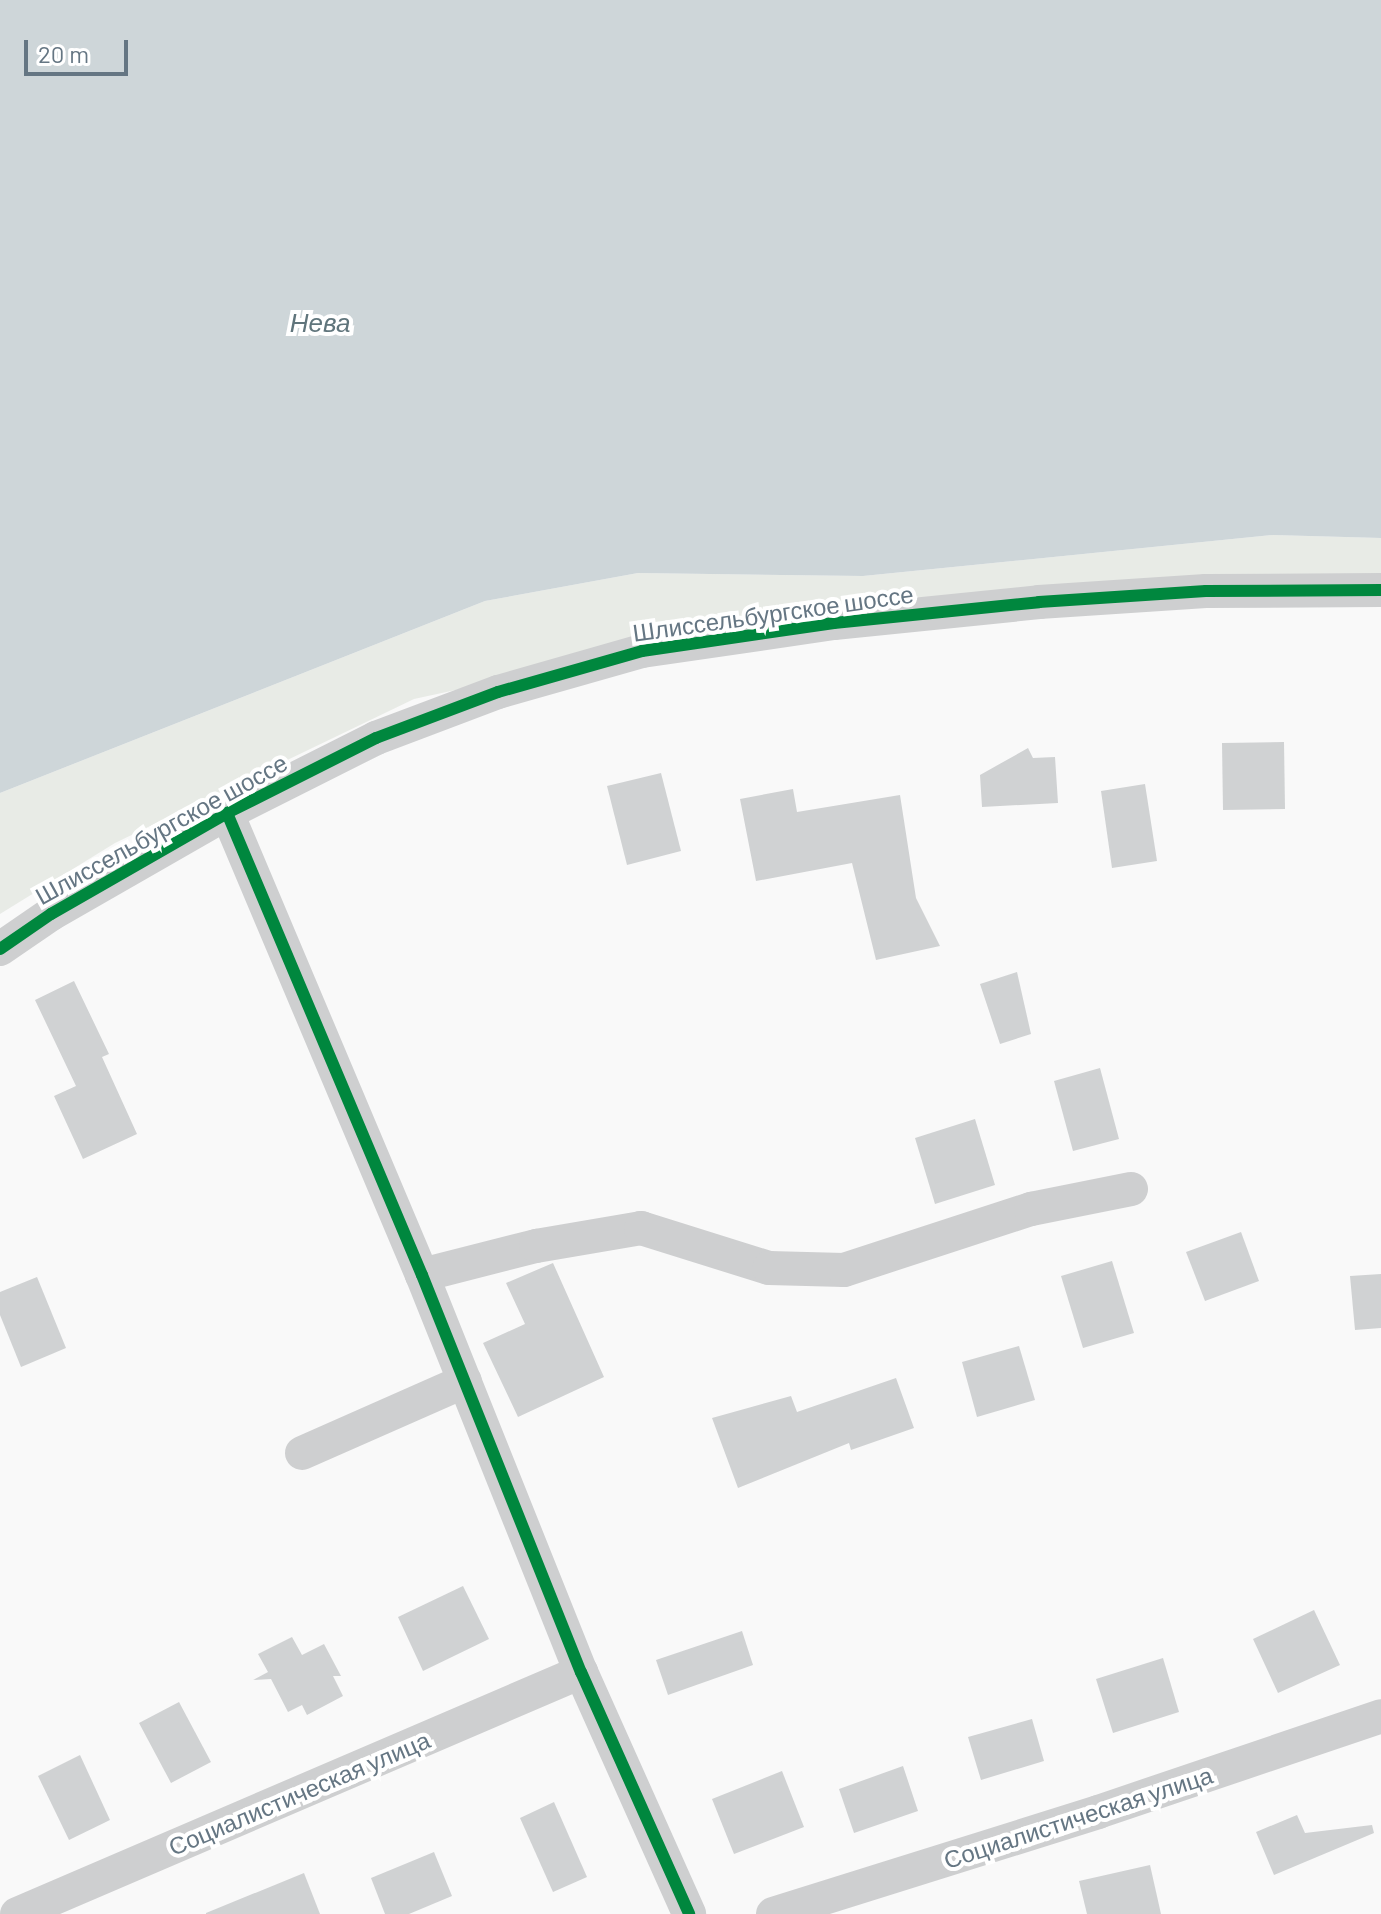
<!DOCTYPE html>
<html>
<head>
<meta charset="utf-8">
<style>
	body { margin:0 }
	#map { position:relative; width:1381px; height:1914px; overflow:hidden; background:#f9f9f9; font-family:Barlow,sans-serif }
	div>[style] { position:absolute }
	.green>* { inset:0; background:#e8ebe6 }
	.water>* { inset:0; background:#ced6d9 }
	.building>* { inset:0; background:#d0d2d3 }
	.minor>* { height:34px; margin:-17px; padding:0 17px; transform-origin:17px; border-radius:17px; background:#cecfd0 }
	.cycleway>* { height:12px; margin:-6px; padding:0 6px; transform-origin:6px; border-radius:6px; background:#00873e }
	span { translate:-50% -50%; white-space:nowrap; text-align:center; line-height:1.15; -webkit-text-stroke:8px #fff; paint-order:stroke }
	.street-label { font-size:24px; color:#657683 }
	.water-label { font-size:26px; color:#60757c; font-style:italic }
	.scale { position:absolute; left:24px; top:40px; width:104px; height:36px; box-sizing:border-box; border:4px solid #657683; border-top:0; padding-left:10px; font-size:24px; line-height:28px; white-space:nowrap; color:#657683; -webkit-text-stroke:6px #fff; paint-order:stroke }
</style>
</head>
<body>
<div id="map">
	<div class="green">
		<i style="clip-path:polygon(1273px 535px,1381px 538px,1381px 587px,872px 600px,414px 699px,115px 843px,0 914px,0 793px,485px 601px,638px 573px,863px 576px)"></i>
	</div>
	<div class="water">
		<i style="clip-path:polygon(0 0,1381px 0,1381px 538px,1273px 535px,863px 576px,638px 573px,485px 601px,0 793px)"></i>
	</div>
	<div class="building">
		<i style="clip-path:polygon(1284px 742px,1285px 809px,1223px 810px,1222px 743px)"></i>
		<i style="clip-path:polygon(1028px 748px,1033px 758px,1055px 757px,1058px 803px,982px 807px,980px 775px)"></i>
		<i style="clip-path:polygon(661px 773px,681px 851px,627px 865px,607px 786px)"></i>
		<i style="clip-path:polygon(1145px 784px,1157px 861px,1112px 868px,1101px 791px)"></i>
		<i style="clip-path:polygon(793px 789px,797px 812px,900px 795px,916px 898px,940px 946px,876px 960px,852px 863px,756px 881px,740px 799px)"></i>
		<i style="clip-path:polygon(1017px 972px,1031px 1034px,1000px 1044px,980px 984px)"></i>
		<i style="clip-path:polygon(74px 981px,109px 1054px,102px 1057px,137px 1134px,83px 1159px,54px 1096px,76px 1086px,35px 1000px)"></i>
		<i style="clip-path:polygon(1100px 1068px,1119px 1139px,1073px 1151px,1054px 1081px)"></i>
		<i style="clip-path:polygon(975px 1119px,995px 1185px,935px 1204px,915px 1138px)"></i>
		<i style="clip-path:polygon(1241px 1232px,1259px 1281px,1205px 1301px,1186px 1252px)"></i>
		<i style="clip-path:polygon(1112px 1261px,1134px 1333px,1083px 1348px,1061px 1276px)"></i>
		<i style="clip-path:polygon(553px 1263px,604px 1377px,518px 1417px,483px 1343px,525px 1324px,506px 1283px)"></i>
		<i style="clip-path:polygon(1381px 1274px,1381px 1328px,1355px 1330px,1350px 1276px)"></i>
		<i style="clip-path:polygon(37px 1277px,66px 1348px,21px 1367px,0 1315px,0 1292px)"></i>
		<i style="clip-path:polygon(1019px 1346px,1035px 1400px,977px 1417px,962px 1362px)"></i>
		<i style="clip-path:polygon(896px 1378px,914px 1428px,851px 1450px,849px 1443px,738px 1488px,712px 1418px,791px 1396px,797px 1412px)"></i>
		<i style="clip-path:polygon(463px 1586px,489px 1639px,423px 1671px,398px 1617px)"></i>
		<i style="clip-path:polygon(1314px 1610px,1340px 1665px,1278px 1693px,1253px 1639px)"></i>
		<i style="clip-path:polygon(742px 1631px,753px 1665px,668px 1695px,656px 1660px)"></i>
		<i style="clip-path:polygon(292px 1637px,302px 1655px,324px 1644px,341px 1676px,333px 1676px,343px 1696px,307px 1715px,302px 1705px,288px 1712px,271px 1679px,253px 1680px,268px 1672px,258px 1654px)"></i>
		<i style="clip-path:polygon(1163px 1658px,1179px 1712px,1113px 1733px,1096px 1679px)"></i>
		<i style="clip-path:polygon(179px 1702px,211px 1762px,171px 1783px,139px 1723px)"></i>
		<i style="clip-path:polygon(1032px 1719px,1044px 1761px,981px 1780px,968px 1737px)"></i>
		<i style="clip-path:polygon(80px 1755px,110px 1820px,69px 1840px,38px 1776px)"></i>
		<i style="clip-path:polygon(903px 1766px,918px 1811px,854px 1833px,839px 1789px)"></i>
		<i style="clip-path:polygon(782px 1771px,804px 1827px,734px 1854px,712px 1799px)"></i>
		<i style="clip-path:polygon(554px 1802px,587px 1877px,553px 1892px,520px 1818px)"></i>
		<i style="clip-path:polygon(1297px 1815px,1305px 1833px,1372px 1825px,1374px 1833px,1274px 1875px,1256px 1832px)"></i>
		<i style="clip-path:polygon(434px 1852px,452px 1896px,409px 1914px,385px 1914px,371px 1878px)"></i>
		<i style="clip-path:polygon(1150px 1865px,1161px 1914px,1087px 1914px,1079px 1881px)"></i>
		<i style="clip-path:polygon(304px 1873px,320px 1914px,206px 1914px,206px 1913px)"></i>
	</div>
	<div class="minor">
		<i style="left:227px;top:813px;width:501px;rotate:67.12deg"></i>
		<i style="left:422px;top:1275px;width:428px;rotate:68.2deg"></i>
		<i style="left:581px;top:1672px;width:265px;rotate:65.9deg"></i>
		<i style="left:0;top:949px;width:62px;rotate:-34.5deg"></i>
		<i style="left:51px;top:914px;width:203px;rotate:-29.8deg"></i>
		<i style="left:227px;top:813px;width:167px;rotate:-26.7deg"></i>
		<i style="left:376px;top:738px;width:130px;rotate:-20.7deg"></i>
		<i style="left:498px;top:692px;width:150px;rotate:-15.9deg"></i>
		<i style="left:642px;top:651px;width:194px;rotate:-8.3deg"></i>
		<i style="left:834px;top:623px;width:206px;rotate:-5.8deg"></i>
		<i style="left:1039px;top:602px;width:167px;rotate:-3.8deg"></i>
		<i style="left:1206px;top:591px;width:175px;rotate:-0.3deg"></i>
		<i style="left:422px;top:1275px;width:118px;rotate:-14.3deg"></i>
		<i style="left:536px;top:1246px;width:107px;rotate:-9.7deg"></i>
		<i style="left:641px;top:1228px;width:134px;rotate:17.4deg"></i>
		<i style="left:769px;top:1268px;width:75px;rotate:1.5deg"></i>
		<i style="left:844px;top:1270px;width:197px;rotate:-18.1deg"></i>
		<i style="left:1031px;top:1209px;width:102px;rotate:-11.3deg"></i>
		<i style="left:302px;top:1453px;width:178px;rotate:-23.8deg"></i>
		<i style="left:17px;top:1914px;width:614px;rotate:-23.22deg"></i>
		<i style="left:773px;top:1914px;width:341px;rotate:-17.4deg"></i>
		<i style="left:1098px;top:1812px;width:299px;rotate:-18.7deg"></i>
	</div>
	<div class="cycleway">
		<i style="left:227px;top:813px;width:501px;rotate:67.12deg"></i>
		<i style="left:422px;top:1275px;width:428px;rotate:68.2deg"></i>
		<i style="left:581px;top:1672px;width:265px;rotate:65.9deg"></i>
		<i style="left:0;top:949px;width:62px;rotate:-34.5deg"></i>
		<i style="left:51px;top:914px;width:203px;rotate:-29.8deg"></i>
		<i style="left:227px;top:813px;width:167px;rotate:-26.7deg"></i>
		<i style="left:376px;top:738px;width:130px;rotate:-20.7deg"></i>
		<i style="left:498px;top:692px;width:150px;rotate:-15.9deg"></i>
		<i style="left:642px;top:651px;width:194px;rotate:-8.3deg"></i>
		<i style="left:834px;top:623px;width:206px;rotate:-5.8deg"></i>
		<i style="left:1039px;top:602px;width:167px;rotate:-3.8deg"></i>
		<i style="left:1206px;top:591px;width:175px;rotate:-0.3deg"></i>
	</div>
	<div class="street-label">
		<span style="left:773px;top:613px;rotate:-8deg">Шлиссельбургское шоссе</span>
		<span style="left:161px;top:829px;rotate:-29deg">Шлиссельбургское шоссе</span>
		<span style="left:299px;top:1793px;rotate:-23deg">Социалистическая улица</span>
		<span style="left:1078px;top:1817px;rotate:-18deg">Социалистическая улица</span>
	</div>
	<div class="water-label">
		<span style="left:320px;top:322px">Нева</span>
	</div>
	<div class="scale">20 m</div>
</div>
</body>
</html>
